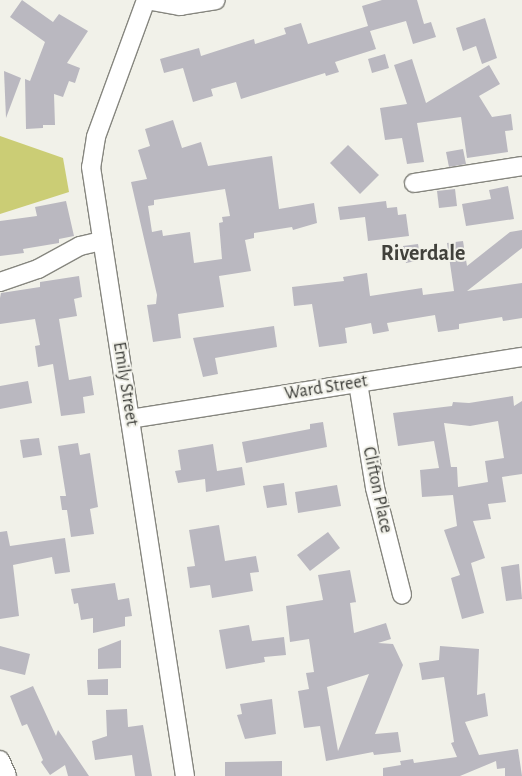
<!DOCTYPE html>
<html>
<head>
<meta charset="utf-8">
<style>
	body { margin:0 }
	#map { position:relative; width:522px; height:776px; overflow:hidden; background:#f1f1e9; font-family:"Alegreya Sans",sans-serif }
	div>[style] { position:absolute }
	.green>* { inset:0; background:#cbcd75 }
	.building>* { inset:0; background:#bab8c0 }
	.roads { filter:drop-shadow(1px 0 #86867f) drop-shadow(-1px 0 #86867f) drop-shadow(0 1px #86867f) drop-shadow(0 -1px #86867f) }
	.minor>* { height:18px; margin:-9px; padding:0 9px; transform-origin:9px; border-radius:9px; background:#fff }
	span { translate:-50% -50%; white-space:nowrap; text-align:center; line-height:1.15; -webkit-text-stroke:4px #f1f1e9; paint-order:stroke }
	.street-label { font-size:18px; color:#3c3d39 }
	.district-label { font-size:22px; color:#41413b; font-weight:700 }
</style>
</head>
<body>
<div id="map">
	<div class="green">
		<i style="clip-path:polygon(0 136px,63px 158px,69px 192px,0 214px)"></i>
	</div>
	<div class="building">
		<i style="clip-path:polygon(22px 0,53px 22px,59px 14px,88px 31px,67px 63px,80px 68px,75px 83px,69px 81px,63px 97px,54px 94px,55px 125px,43px 125px,43px 128px,26px 129px,25px 79px,30px 81px,45px 42px,10px 17px)"></i>
		<i style="clip-path:polygon(382px 0,417px 0,424px 24px,431px 22px,436px 37px,413px 44px,406px 21px,370px 31px,376px 49px,335px 62px,339px 72px,326px 76px,325px 73px,241px 99px,236px 82px,211px 89px,213px 96px,193px 102px,183px 68px,164px 73px,160px 59px,199px 48px,201px 56px,254px 39px,255px 44px,286px 34px,284px 28px,301px 23px,308px 44px,368px 26px,362px 6px)"></i>
		<i style="clip-path:polygon(485px 18px,497px 58px,482px 64px,476px 46px,463px 51px,456px 28px)"></i>
		<i style="clip-path:polygon(385px 54px,389px 68px,372px 73px,368px 59px)"></i>
		<i style="clip-path:polygon(412px 59px,426px 103px,489px 65px,500px 84px,479px 96px,492px 117px,511px 114px,513px 130px,505px 131px,508px 152px,467px 158px,461px 117px,417px 123px,424px 162px,407px 164px,402px 138px,385px 140px,380px 108px,407px 104px,394px 65px)"></i>
		<i style="clip-path:polygon(4px 71px,21px 78px,6px 118px)"></i>
		<i style="clip-path:polygon(evenodd,173px 120px,182px 148px,201px 142px,208px 166px,272px 156px,279px 209px,314px 203px,317px 223px,293px 230px,292px 227px,254px 233px,254px 238px,245px 240px,251px 271px,219px 276px,224px 307px,178px 314px,181px 338px,153px 342px,147px 305px,156px 304px,157px 295px,131px 182px,147px 179px,138px 150px,150px 146px,145px 129px,173px 120px,225px 189px,230px 216px,222px 217px,223px 222px,219px 223px,222px 259px,194px 263px,190px 232px,163px 236px,162px 230px,152px 232px,148px 206px,154px 205px,154px 200px,225px 189px)"></i>
		<i style="clip-path:polygon(348px 145px,379px 175px,360px 194px,330px 163px)"></i>
		<i style="clip-path:polygon(463px 149px,466px 164px,449px 167px,446px 152px)"></i>
		<i style="clip-path:polygon(508px 186px,514px 219px,466px 226px,462px 204px,491px 199px,489px 190px)"></i>
		<i style="clip-path:polygon(455px 189px,457px 206px,439px 208px,437px 191px)"></i>
		<i style="clip-path:polygon(66px 201px,74px 236px,59px 239px,59px 243px,23px 249px,24px 253px,0 256px,0 221px,37px 216px,35px 207px)"></i>
		<i style="clip-path:polygon(386px 201px,387px 208px,397px 207px,398px 215px,406px 214px,409px 236px,368px 241px,365px 217px,340px 220px,338px 207px)"></i>
		<i style="clip-path:polygon(522px 230px,522px 248px,467px 291px,522px 283px,522px 318px,503px 321px,502px 317px,459px 324px,459px 329px,438px 332px,435px 315px,387px 323px,389px 331px,373px 334px,371px 323px,345px 328px,347px 343px,319px 347px,312px 304px,294px 306px,292px 287px,344px 281px,343px 277px,367px 273px,370px 296px,422px 288px,423px 295px,454px 291px,447px 243px,463px 241px,467px 266px,510px 232px)"></i>
		<i style="clip-path:polygon(418px 244px,421px 260px,406px 263px,403px 246px)"></i>
		<i style="clip-path:polygon(79px 276px,82px 297px,74px 299px,77px 316px,59px 319px,69px 380px,91px 376px,94px 395px,83px 397px,85px 413px,61px 416px,53px 364px,38px 367px,35px 346px,40px 345px,35px 319px,0 324px,0 298px,1px 293px,40px 287px,40px 282px)"></i>
		<i style="clip-path:polygon(274px 326px,277px 347px,215px 358px,218px 374px,203px 377px,193px 338px)"></i>
		<i style="clip-path:polygon(28px 381px,32px 403px,0 409px,0 386px)"></i>
		<i style="clip-path:polygon(evenodd,513px 396px,514px 406px,522px 401px,522px 474px,502px 477px,506px 502px,488px 504px,491px 519px,473px 521px,485px 558px,471px 563px,484px 613px,462px 619px,451px 578px,460px 575px,444px 530px,457px 526px,453px 495px,422px 497px,420px 470px,439px 468px,434px 441px,398px 446px,393px 413px,452px 406px,453px 402px,469px 403px,513px 396px,498px 421px,504px 458px,485px 461px,488px 482px,458px 487px,457px 467px,451px 467px,444px 423px,470px 426px,498px 421px)"></i>
		<i style="clip-path:polygon(323px 422px,327px 447px,246px 463px,242px 442px,310px 429px,310px 424px)"></i>
		<i style="clip-path:polygon(39px 438px,42px 455px,23px 458px,20px 440px)"></i>
		<i style="clip-path:polygon(78px 443px,80px 455px,90px 453px,98px 507px,90px 509px,94px 534px,71px 537px,67px 510px,62px 510px,60px 496px,66px 496px,58px 446px)"></i>
		<i style="clip-path:polygon(213px 444px,217px 471px,242px 467px,245px 485px,206px 492px,205px 479px,178px 483px,175px 471px,181px 470px,178px 450px)"></i>
		<i style="clip-path:polygon(284px 483px,287px 505px,267px 508px,263px 486px)"></i>
		<i style="clip-path:polygon(337px 485px,341px 506px,298px 513px,295px 492px)"></i>
		<i style="clip-path:polygon(219px 525px,225px 561px,256px 556px,259px 572px,250px 573px,253px 591px,212px 598px,210px 585px,190px 588px,187px 567px,195px 566px,189px 530px)"></i>
		<i style="clip-path:polygon(7px 531px,10px 546px,65px 538px,70px 572px,55px 574px,52px 557px,13px 565px,19px 616px,0 619px,0 532px)"></i>
		<i style="clip-path:polygon(328px 532px,340px 548px,310px 571px,297px 555px)"></i>
		<i style="clip-path:polygon(519px 564px,522px 599px,506px 601px,501px 567px)"></i>
		<i style="clip-path:polygon(evenodd,350px 570px,356px 602px,350px 603px,354px 633px,386px 623px,391px 639px,378px 643px,393px 644px,403px 665px,375px 734px,398px 732px,401px 752px,374px 755px,373px 752px,326px 761px,320px 726px,304px 728px,298px 691px,309px 689px,306px 673px,314px 672px,309px 639px,290px 642px,286px 606px,323px 600px,318px 575px,350px 570px,369px 674px,338px 751px,327px 687px,369px 674px)"></i>
		<i style="clip-path:polygon(115px 583px,118px 600px,129px 598px,132px 616px,125px 617px,125px 626px,93px 633px,93px 618px,81px 620px,78px 603px,74px 604px,71px 589px)"></i>
		<i style="clip-path:polygon(249px 625px,252px 641px,284px 637px,286px 655px,264px 657px,265px 662px,226px 669px,219px 630px)"></i>
		<i style="clip-path:polygon(121px 640px,121px 668px,98px 669px,98px 649px)"></i>
		<i style="clip-path:polygon(0 646px,30px 654px,25px 675px,0 669px)"></i>
		<i style="clip-path:polygon(440px 646px,479px 649px,477px 695px,485px 693px,488px 716px,465px 722px,479px 755px,518px 749px,522px 776px,505px 776px,505px 768px,497px 769px,496px 761px,460px 776px,383px 776px,383px 768px,401px 765px,400px 761px,413px 759px,414px 763px,457px 757px,451px 743px,454px 742px,444px 677px,422px 680px,419px 663px,439px 660px)"></i>
		<i style="clip-path:polygon(108px 679px,108px 695px,88px 695px,87px 680px)"></i>
		<i style="clip-path:polygon(33px 686px,56px 736px,58px 730px,89px 776px,68px 776px,65px 765px,50px 775px,41px 762px,43px 760px,27px 724px,22px 726px,10px 696px)"></i>
		<i style="clip-path:polygon(272px 699px,276px 734px,245px 739px,237px 715px,242px 714px,240px 704px)"></i>
		<i style="clip-path:polygon(127px 709px,128px 727px,143px 725px,152px 776px,135px 776px,132px 755px,95px 760px,92px 741px,107px 736px,106px 710px)"></i>
		<i style="clip-path:polygon(282px 761px,282px 776px,225px 776px,225px 762px)"></i>
	</div>
	<div class="roads">
		<div class="minor">
			<i style="left:146px;top:0;width:146px;rotate:110.1deg"></i>
			<i style="left:96px;top:137px;width:30px;rotate:99deg"></i>
			<i style="left:91px;top:167px;width:616px;rotate:81.23deg"></i>
			<i style="left:146px;top:0;width:35px;rotate:10deg"></i>
			<i style="left:180px;top:6px;width:36px;rotate:-9deg"></i>
			<i style="left:414px;top:183px;width:109px;rotate:-8.9deg"></i>
			<i style="left:0;top:282px;width:40px;rotate:-18.9deg"></i>
			<i style="left:38px;top:269px;width:48px;rotate:-28.7deg"></i>
			<i style="left:80px;top:246px;width:23px;rotate:-13deg"></i>
			<i style="left:358px;top:383px;width:106px;rotate:80.8deg"></i>
			<i style="left:375px;top:488px;width:110px;rotate:75.8deg"></i>
			<i style="left:130px;top:419px;width:397px;rotate:-9deg"></i>
			<i style="left:0;top:760px;width:17px;rotate:66deg"></i>
		</div>
	</div>
	<div class="street-label">
		<span style="left:125px;top:384px;rotate:81deg">Emily Street</span>
		<span style="left:326px;top:388px;rotate:-9deg">Ward Street</span>
		<span style="left:377px;top:490px;rotate:78deg">Clifton Place</span>
	</div>
	<div class="district-label">
		<span style="left:423px;top:254px">Riverdale</span>
	</div>
</div>
</body>
</html>
